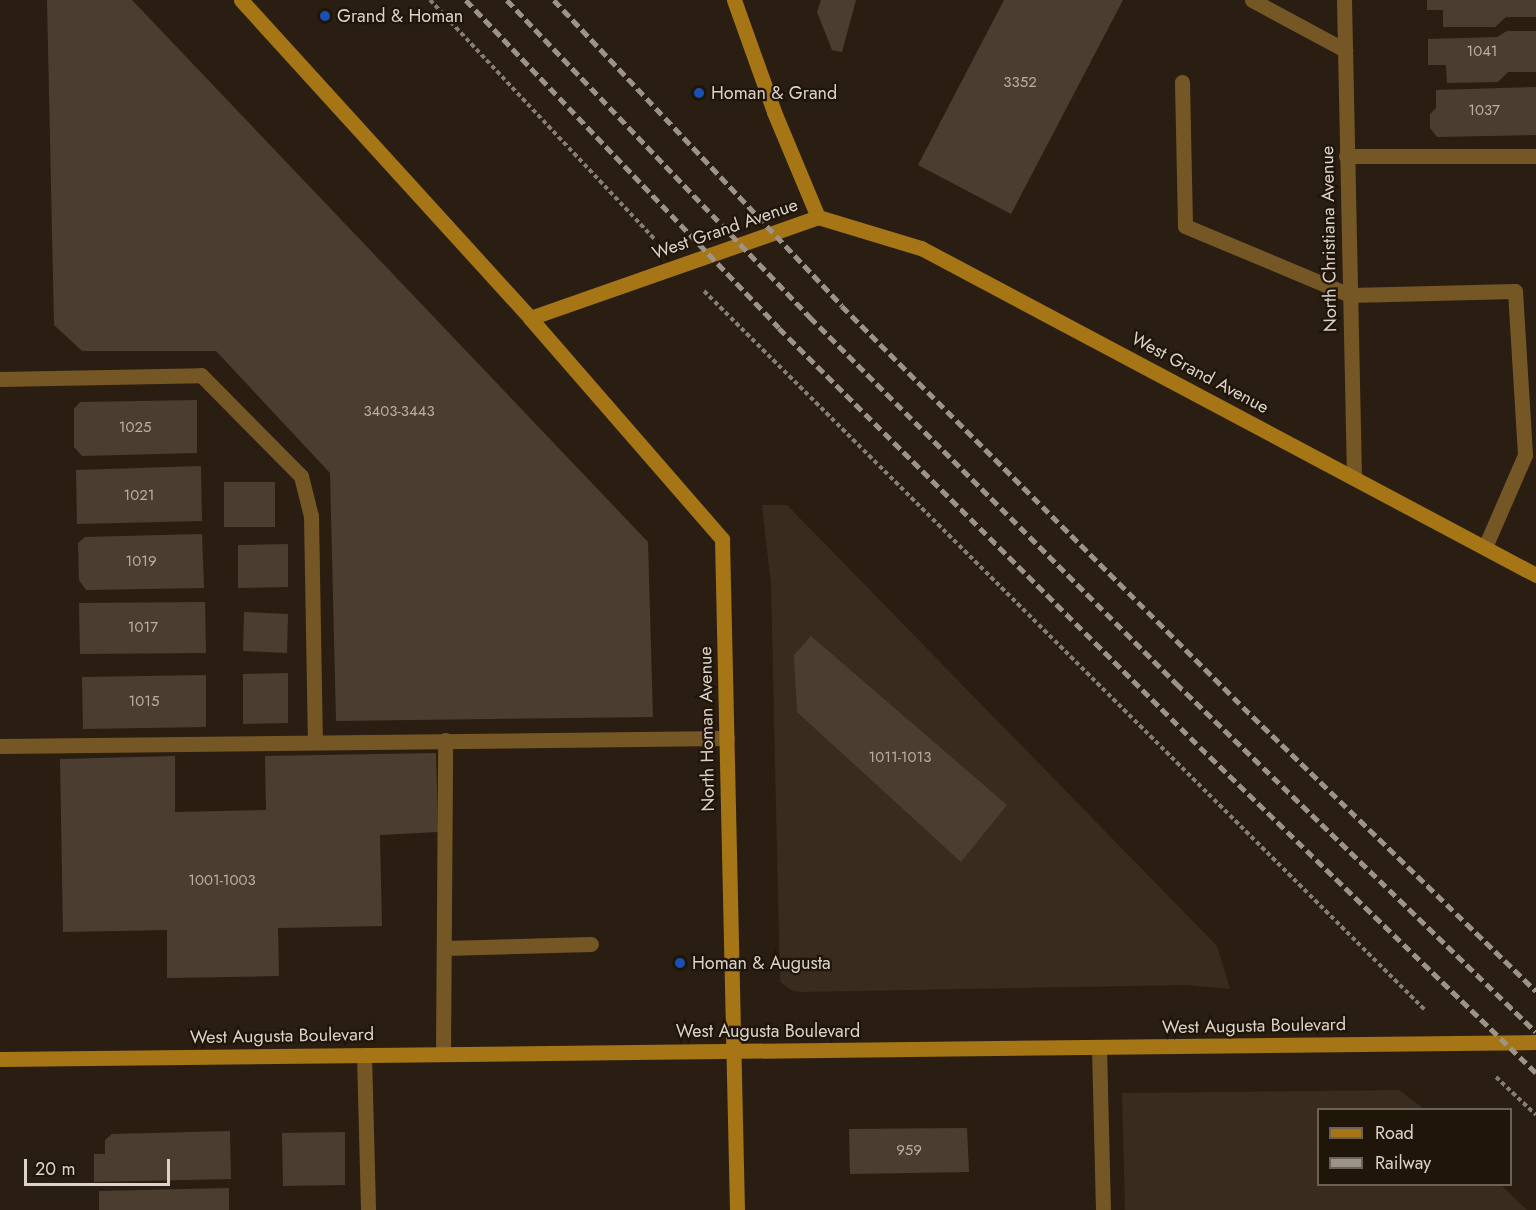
<!DOCTYPE html>
<html>
<head>
<meta charset="utf-8">
<style>
	body { margin:0 }
	#map { position:relative; width:1536px; height:1210px; overflow:hidden; background:#2a1e12; font-family:Jost,sans-serif }
	div>[style] { position:absolute }
	.industrial>* { inset:0; background:#392c1f }
	.building>* { inset:0; background:#4b3e31 }
	.path>* { height:4px; margin-top:-2px; transform-origin:0; background:repeating-linear-gradient(90deg,#877d73 0 4.5px,transparent 0 7.5px) }
	.lane>* { height:15px; margin:-7.5px; padding:0 7.5px; transform-origin:7.5px; border-radius:7.5px; background:#755725 }
	.street>* { height:15px; margin:-7.5px; padding:0 7.5px; transform-origin:7.5px; border-radius:7.5px; background:#755725 }
	.secondary>* { height:15px; margin:-7.5px; padding:0 7.5px; transform-origin:7.5px; border-radius:7.5px; background:#a57516 }
	.rail>* { height:4.5px; margin-top:-2.25px; transform-origin:0; background:repeating-linear-gradient(90deg,#9c9389 0 9px,transparent 0 13.5px) }
	.dots>* { width:16px; height:16px; translate:-50% -50%; box-sizing:border-box; border:3px solid #201509; border-radius:50% }
	span { translate:-50% -50%; white-space:nowrap; text-align:center; line-height:1.15; -webkit-text-stroke:4.5px #201509; paint-order:stroke }
	.number-label { font-size:15px; color:#b7aea4 }
	.number-label span { -webkit-text-stroke-width:0 }
	.poi-label { font-size:18px; color:#dbd3cb }
	.left { translate:0 -50%; text-align:left }
	.street-label { font-size:18px; color:#dbd3cb }
	.legend { position:absolute; left:1317px; top:1108px; width:195px; height:78px; box-sizing:border-box; background:#201509; border:2px solid #6b6157; margin:0; padding:8px 10px; list-style:none; font-size:18px; color:#dbd3cb }
	.legend li { display:flex; align-items:center; gap:12px; height:30px }
	.legend b { width:30px; border:2px solid #6b6157 }
	.scale { position:absolute; left:24px; top:1159px; width:146px; height:27px; box-sizing:border-box; border:3px solid #dbd3cb; border-top:0; padding-left:8px; font-size:18px; line-height:21px; white-space:nowrap; color:#dbd3cb; -webkit-text-stroke:4px #201509; paint-order:stroke }
</style>
</head>
<body>
<div id="map">
	<div class="industrial">
		<i style="clip-path:polygon(762px 505px,787px 505px,1217px 946px,1230px 989px,1186px 985px,800px 992px,791px 990px,780px 982px,771px 585px)"></i>
		<i style="clip-path:polygon(1399px 1090px,1424px 1109px,1318px 1110px,1318px 1184px,1501px 1185px,1527px 1210px,1125px 1210px,1122px 1093px)"></i>
	</div>
	<div class="building">
		<i style="clip-path:polygon(47px 0,132px 0,648px 542px,653px 717px,336px 721px,330px 473px,216px 351px,82px 351px,54px 325px)"></i>
		<i style="clip-path:polygon(821px 0,856px 0,842px 52px,832px 50px,817px 12px)"></i>
		<i style="clip-path:polygon(1004px 0,1123px 0,1011px 214px,918px 165px)"></i>
		<i style="clip-path:polygon(1427px 0,1536px 0,1536px 17px,1506px 17px,1495px 27px,1443px 27px,1443px 10px,1427px 10px)"></i>
		<i style="clip-path:polygon(1507px 31px,1536px 31px,1536px 72px,1508px 72px,1498px 82px,1447px 83px,1446px 65px,1428px 65px,1428px 39px,1497px 37px)"></i>
		<i style="clip-path:polygon(1536px 87px,1536px 135px,1437px 137px,1430px 128px,1430px 114px,1436px 108px,1436px 90px)"></i>
		<i style="clip-path:polygon(197px 400px,197px 453px,82px 456px,74px 447px,74px 409px,80px 402px)"></i>
		<i style="clip-path:polygon(201px 466px,202px 521px,77px 524px,76px 470px)"></i>
		<i style="clip-path:polygon(224px 482px,275px 482px,275px 527px,224px 527px)"></i>
		<i style="clip-path:polygon(202px 534px,204px 588px,86px 590px,79px 580px,78px 543px,85px 537px)"></i>
		<i style="clip-path:polygon(288px 544px,288px 587px,238px 588px,238px 545px)"></i>
		<i style="clip-path:polygon(205px 602px,206px 653px,80px 654px,79px 603px)"></i>
		<i style="clip-path:polygon(244px 612px,288px 614px,287px 653px,243px 651px)"></i>
		<i style="clip-path:polygon(811px 636px,1007px 805px,961px 862px,797px 712px,794px 655px)"></i>
		<i style="clip-path:polygon(288px 673px,288px 723px,243px 724px,243px 674px)"></i>
		<i style="clip-path:polygon(206px 675px,206px 727px,83px 729px,82px 677px)"></i>
		<i style="clip-path:polygon(436px 753px,438px 832px,380px 835px,382px 926px,278px 928px,279px 976px,167px 978px,167px 930px,63px 932px,60px 759px,175px 756px,175px 812px,266px 810px,265px 756px)"></i>
		<i style="clip-path:polygon(967px 1128px,969px 1172px,850px 1174px,849px 1129px)"></i>
		<i style="clip-path:polygon(230px 1131px,231px 1179px,94px 1182px,94px 1154px,105px 1154px,105px 1140px,112px 1134px)"></i>
		<i style="clip-path:polygon(345px 1132px,345px 1185px,283px 1186px,282px 1133px)"></i>
		<i style="clip-path:polygon(229px 1188px,229px 1210px,99px 1210px,99px 1191px)"></i>
	</div>
	<div class="path">
		<i style="left:430px;top:0;width:329px;rotate:46.8deg"></i>
		<i style="left:704px;top:291px;width:1018px;rotate:44.92deg"></i>
		<i style="left:1496px;top:1077px;width:55px;rotate:43.5deg"></i>
	</div>
	<div class="lane">
		<i style="left:1252px;top:0;width:106px;rotate:28.3deg"></i>
		<i style="left:1182px;top:82px;width:144px;rotate:88.8deg"></i>
		<i style="left:1185px;top:226px;width:179px;rotate:22.7deg"></i>
		<i style="left:1350px;top:295px;width:165px;rotate:-1.4deg"></i>
		<i style="left:1515px;top:291px;width:164px;rotate:86.5deg"></i>
		<i style="left:1525px;top:455px;width:100px;rotate:113.5deg"></i>
		<i style="left:1346px;top:156px;width:190px"></i>
		<i style="left:0;top:379px;width:201px;rotate:-1.1deg"></i>
		<i style="left:201px;top:375px;width:142px;rotate:45.3deg"></i>
		<i style="left:301px;top:476px;width:41px;rotate:76deg"></i>
		<i style="left:311px;top:516px;width:226px;rotate:89deg"></i>
		<i style="left:0;top:746px;width:727px;rotate:-0.63deg"></i>
		<i style="left:444px;top:948px;width:147px;rotate:-1.6deg"></i>
		<i style="left:1099px;top:1047px;width:163px;rotate:88.6deg"></i>
		<i style="left:443px;top:1054px;width:314px;rotate:-89.6deg"></i>
		<i style="left:364px;top:1055px;width:155px;rotate:88.5deg"></i>
	</div>
	<div class="street">
		<i style="left:1344px;top:0;width:478px;rotate:88.8deg"></i>
	</div>
	<div class="secondary">
		<i style="left:241px;top:0;width:430px;rotate:47.7deg"></i>
		<i style="left:530px;top:318px;width:293px;rotate:49deg"></i>
		<i style="left:722px;top:539px;width:671px;rotate:88.72deg"></i>
		<i style="left:734px;top:0;width:119px;rotate:70.3deg"></i>
		<i style="left:774px;top:112px;width:114px;rotate:67.3deg"></i>
		<i style="left:530px;top:318px;width:305px;rotate:-19.3deg"></i>
		<i style="left:818px;top:217px;width:108px;rotate:16.8deg"></i>
		<i style="left:921px;top:248px;width:697px;rotate:28deg"></i>
		<i style="left:0;top:1059px;width:1536px;rotate:-0.63deg"></i>
	</div>
	<div class="rail">
		<i style="left:466px;top:0;width:453px;rotate:46.3deg"></i>
		<i style="left:779px;top:328px;width:594px;rotate:44.86deg"></i>
		<i style="left:1200px;top:747px;width:468px;rotate:44.1deg"></i>
		<i style="left:507px;top:0;width:439px;rotate:46.3deg"></i>
		<i style="left:810px;top:317px;width:518px;rotate:45deg"></i>
		<i style="left:1176px;top:683px;width:501px;rotate:44.11deg"></i>
		<i style="left:554px;top:0;width:420px;rotate:46.7deg"></i>
		<i style="left:842px;top:306px;width:567px;rotate:45deg"></i>
		<i style="left:1243px;top:707px;width:408px;rotate:44.1deg"></i>
	</div>
	<div class="dots">
		<i style="left:325px;top:16px;background:#1a4fb4"></i>
		<i style="left:699px;top:93px;background:#1a4fb4"></i>
		<i style="left:680px;top:963px;background:#1a4fb4"></i>
	</div>
	<div class="number-label">
		<span style="left:1482px;top:52px">1041</span>
		<span style="left:1020px;top:83px">3352</span>
		<span style="left:1484px;top:111px">1037</span>
		<span style="left:399px;top:412px">3403-3443</span>
		<span style="left:135px;top:428px">1025</span>
		<span style="left:139px;top:496px">1021</span>
		<span style="left:141px;top:562px">1019</span>
		<span style="left:143px;top:628px">1017</span>
		<span style="left:144px;top:702px">1015</span>
		<span style="left:900px;top:758px">1011-1013</span>
		<span style="left:222px;top:881px">1001-1003</span>
		<span style="left:909px;top:1151px">959</span>
	</div>
	<div class="poi-label">
		<span class="left" style="left:337px;top:16px">Grand &amp; Homan</span>
		<span class="left" style="left:711px;top:93px">Homan &amp; Grand</span>
		<span class="left" style="left:692px;top:963px">Homan &amp; Augusta</span>
	</div>
	<div class="street-label">
		<span style="left:725px;top:229px;rotate:-19deg">West Grand Avenue</span>
		<span style="left:1329px;top:239px;rotate:-91deg">North Christiana Avenue</span>
		<span style="left:1200px;top:373px;rotate:28deg">West Grand Avenue</span>
		<span style="left:707px;top:729px;rotate:-91deg">North Homan Avenue</span>
		<span style="left:1254px;top:1026px;rotate:-1deg">West Augusta Boulevard</span>
		<span style="left:768px;top:1031px">West Augusta Boulevard</span>
		<span style="left:282px;top:1036px;rotate:-1deg">West Augusta Boulevard</span>
	</div>
	<ul class="legend">
	<li><b style="height:8px;background:#a57516"></b>Road</li>
	<li><b style="height:8px;background:#9c9389"></b>Railway</li>
	</ul>
	<div class="scale">20 m</div>
</div>
</body>
</html>
